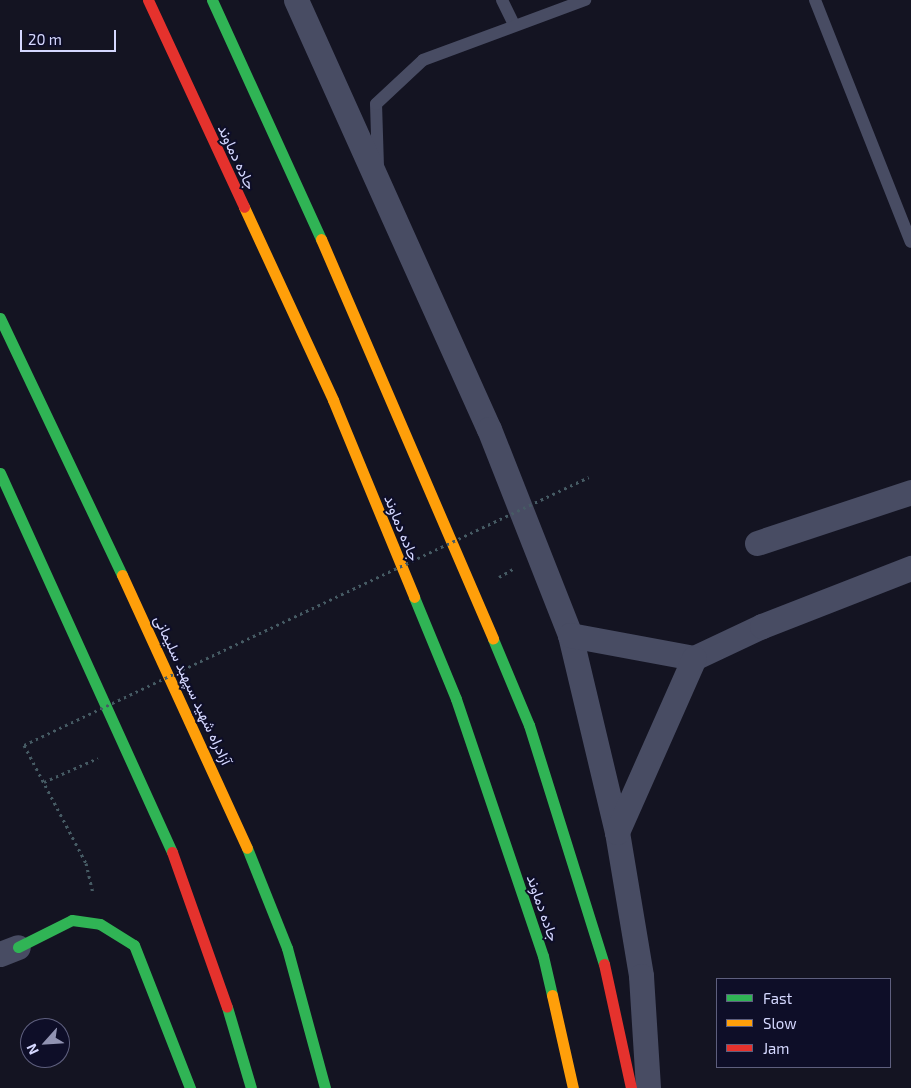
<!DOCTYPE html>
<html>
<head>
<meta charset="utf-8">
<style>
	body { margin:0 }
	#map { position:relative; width:911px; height:1088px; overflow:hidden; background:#141422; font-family:"Exo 2",Vazirmatn,sans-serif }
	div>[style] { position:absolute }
	.path>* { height:3px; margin-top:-1.5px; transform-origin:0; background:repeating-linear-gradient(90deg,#465b64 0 2.5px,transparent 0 6.5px) }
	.lane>* { height:12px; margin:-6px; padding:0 6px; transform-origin:6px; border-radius:6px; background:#484c63 }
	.street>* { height:25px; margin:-12.5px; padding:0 12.5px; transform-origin:12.5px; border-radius:12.5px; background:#484c63 }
	.fast>* { height:11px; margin:-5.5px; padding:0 5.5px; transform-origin:5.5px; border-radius:5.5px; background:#30b455 }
	.slow>* { height:11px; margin:-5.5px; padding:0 5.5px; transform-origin:5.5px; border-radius:5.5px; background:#ff9f0a }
	.jam>* { height:11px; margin:-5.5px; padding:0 5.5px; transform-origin:5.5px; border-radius:5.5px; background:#e5322d }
	.path-bridge>* { height:3px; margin-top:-1.5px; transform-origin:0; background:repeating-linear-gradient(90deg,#465b64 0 2.5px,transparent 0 6.5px) }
	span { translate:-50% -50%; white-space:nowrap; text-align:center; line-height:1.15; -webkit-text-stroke:4px #0e0e28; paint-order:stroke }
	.street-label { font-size:15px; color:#d5d8ff }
	.legend { position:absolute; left:716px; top:978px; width:175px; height:90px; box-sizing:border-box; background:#0e0e28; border:1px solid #5e5f7e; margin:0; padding:6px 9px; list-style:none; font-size:15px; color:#d5d8ff }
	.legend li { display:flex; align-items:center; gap:10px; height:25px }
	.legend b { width:25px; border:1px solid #5e5f7e }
	.north { position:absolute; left:20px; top:1018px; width:50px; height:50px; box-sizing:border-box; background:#0e0e28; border:1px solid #5e5f7e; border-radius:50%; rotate:244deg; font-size:14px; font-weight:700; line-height:20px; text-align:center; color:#d5d8ff }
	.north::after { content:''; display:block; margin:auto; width:18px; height:22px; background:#9193b2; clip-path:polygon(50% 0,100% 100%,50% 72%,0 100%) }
	.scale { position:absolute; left:20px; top:30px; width:96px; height:22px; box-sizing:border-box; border:2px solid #d5d8ff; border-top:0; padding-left:6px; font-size:15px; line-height:18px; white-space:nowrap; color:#d5d8ff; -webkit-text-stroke:4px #0e0e28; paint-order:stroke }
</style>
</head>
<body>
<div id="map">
	<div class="path">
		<i style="left:499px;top:577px;width:16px;rotate:-30deg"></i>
		<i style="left:24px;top:745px;width:133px;rotate:62.3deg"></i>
		<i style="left:86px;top:863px;width:31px;rotate:77deg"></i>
		<i style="left:44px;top:782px;width:59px;rotate:-24deg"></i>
	</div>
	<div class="lane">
		<i style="left:502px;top:0;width:28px;rotate:64deg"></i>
		<i style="left:815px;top:0;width:260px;rotate:68.4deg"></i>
		<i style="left:378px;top:167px;width:63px;rotate:-91.8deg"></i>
		<i style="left:376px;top:104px;width:64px;rotate:-43.1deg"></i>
		<i style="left:423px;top:60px;width:173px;rotate:-20.3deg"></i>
	</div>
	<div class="street">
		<i style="left:296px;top:0;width:470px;rotate:65.8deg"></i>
		<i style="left:489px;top:429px;width:221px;rotate:68.5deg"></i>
		<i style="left:570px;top:635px;width:203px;rotate:76.6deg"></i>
		<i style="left:617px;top:832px;width:146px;rotate:80.5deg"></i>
		<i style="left:641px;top:976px;width:112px;rotate:86.4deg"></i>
		<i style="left:757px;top:543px;width:162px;rotate:-18.3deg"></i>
		<i style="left:570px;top:635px;width:126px;rotate:10.5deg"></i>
		<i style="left:694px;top:658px;width:75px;rotate:-25.2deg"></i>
		<i style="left:762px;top:626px;width:160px;rotate:-21.3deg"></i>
		<i style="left:617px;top:832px;width:190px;rotate:-66.1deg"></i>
		<i style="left:0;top:954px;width:19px;rotate:-21deg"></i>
	</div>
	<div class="fast">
		<i style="left:212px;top:0;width:263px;rotate:65.5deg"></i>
		<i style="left:0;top:318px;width:284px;rotate:64.6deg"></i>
		<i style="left:0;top:473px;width:416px;rotate:65.6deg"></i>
		<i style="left:414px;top:597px;width:110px;rotate:67.6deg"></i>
		<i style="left:456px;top:699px;width:271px;rotate:71.3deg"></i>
		<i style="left:543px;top:956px;width:40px;rotate:77deg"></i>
		<i style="left:493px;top:639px;width:93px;rotate:67.3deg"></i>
		<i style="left:529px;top:725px;width:250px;rotate:72.6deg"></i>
		<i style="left:247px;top:848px;width:108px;rotate:68.2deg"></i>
		<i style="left:287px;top:948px;width:145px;rotate:74.8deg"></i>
		<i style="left:18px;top:947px;width:60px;rotate:-26.6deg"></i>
		<i style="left:72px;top:920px;width:28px;rotate:8deg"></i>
		<i style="left:100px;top:924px;width:40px;rotate:32deg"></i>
		<i style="left:134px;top:945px;width:154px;rotate:68.6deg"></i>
		<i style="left:227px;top:1007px;width:84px;rotate:73.5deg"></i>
	</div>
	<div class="slow">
		<i style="left:244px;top:207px;width:213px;rotate:65.2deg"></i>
		<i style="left:333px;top:400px;width:213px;rotate:67.6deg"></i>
		<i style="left:321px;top:239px;width:435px;rotate:66.7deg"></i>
		<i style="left:122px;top:575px;width:300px;rotate:65.4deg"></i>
		<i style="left:552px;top:995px;width:95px;rotate:77.3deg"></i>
	</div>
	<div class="jam">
		<i style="left:148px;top:0;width:228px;rotate:65.1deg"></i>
		<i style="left:172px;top:852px;width:164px;rotate:70.5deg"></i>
		<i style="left:604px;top:964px;width:127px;rotate:77.7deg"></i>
	</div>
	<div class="path-bridge">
		<i style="left:24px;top:745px;width:625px;rotate:-25.38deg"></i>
	</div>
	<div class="street-label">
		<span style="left:237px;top:157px;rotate:65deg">جاده دماوند</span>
		<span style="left:402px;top:528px;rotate:68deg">جاده دماوند</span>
		<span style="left:193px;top:690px;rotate:65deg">آزادراه شهید سپهبد سلیمانی</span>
		<span style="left:543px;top:908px;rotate:71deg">جاده دماوند</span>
	</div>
	<ul class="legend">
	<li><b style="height:6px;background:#30b455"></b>Fast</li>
	<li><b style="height:6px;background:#ff9f0a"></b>Slow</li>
	<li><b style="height:6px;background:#e5322d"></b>Jam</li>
	</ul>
	<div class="north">N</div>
	<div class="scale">20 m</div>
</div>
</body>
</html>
